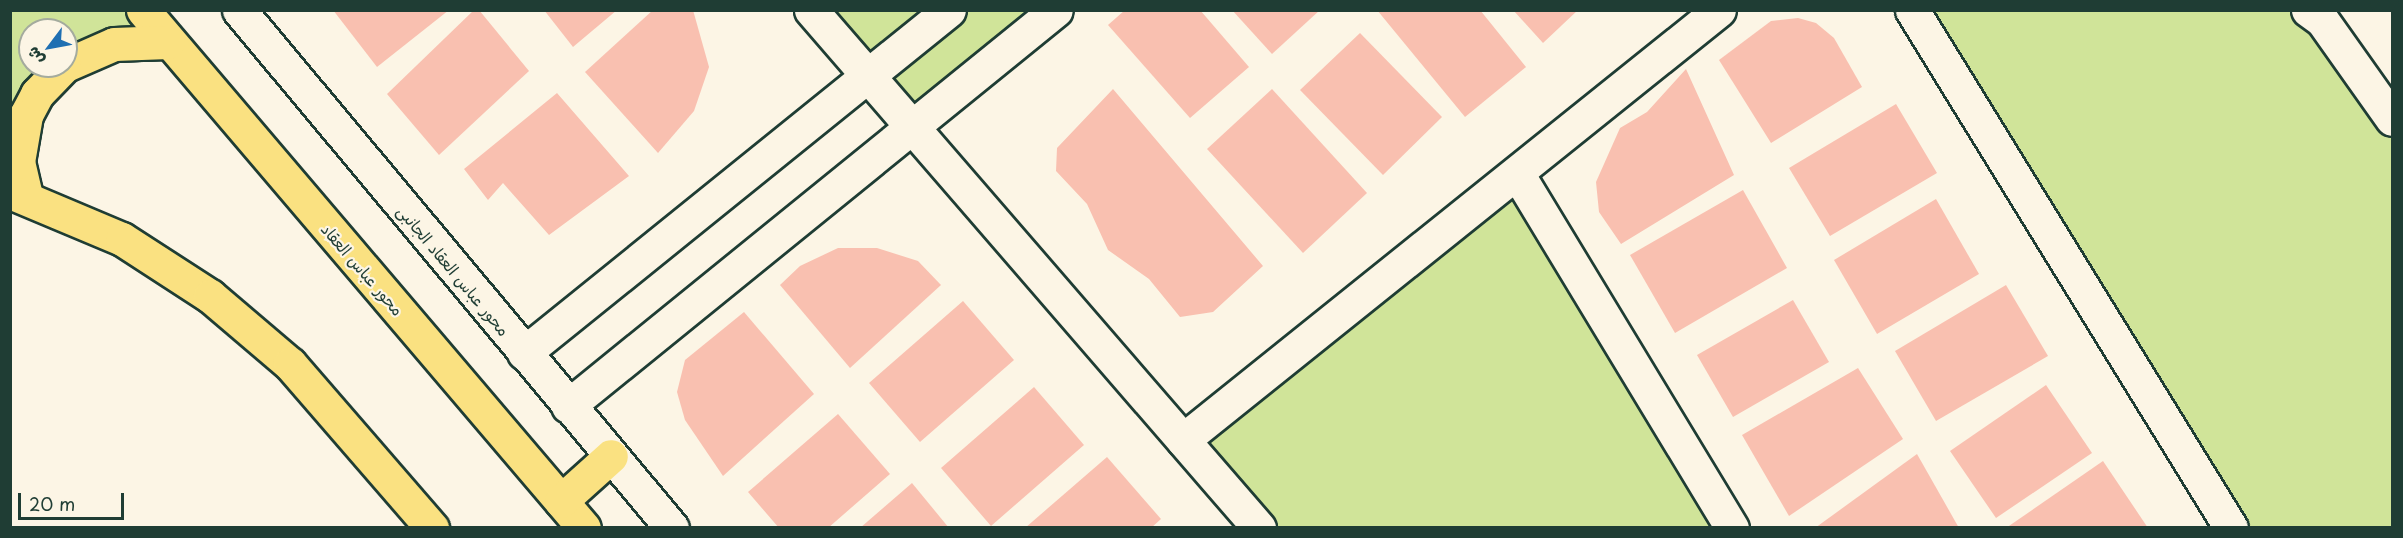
<!DOCTYPE html>
<html>
<head>
<meta charset="utf-8">
<style>
	body { margin:0 }
	#map { position:relative; width:2403px; height:538px; overflow:hidden; background:#fcf5e5; font-family:"Playpen Sans","Playpen Sans Arabic",sans-serif }
	div>[style] { position:absolute }
	.green>* { inset:0; background:#d0e499 }
	.building>* { inset:0; background:#f9c0b0 }
	.roads { filter:drop-shadow(2px 0 #1f3d34) drop-shadow(-2px 0 #1f3d34) drop-shadow(0 2px #1f3d34) drop-shadow(0 -2px #1f3d34) }
	.minor>* { height:33px; margin:-16.5px; padding:0 16.5px; transform-origin:16.5px; border-radius:16.5px; background:#fcf5e5 }
	.major>* { height:33px; margin:-16.5px; padding:0 16.5px; transform-origin:16.5px; border-radius:16.5px; background:#fae181 }
	span { translate:-50% -50%; white-space:nowrap; text-align:center; line-height:1.15; -webkit-text-stroke:4.5px #fcf5e5; paint-order:stroke }
	.street-label { font-size:16px; color:#1f3d34 }
	.frame { position:absolute; inset:0; border:12px solid #1f3d34; pointer-events:none }
	.north { position:absolute; left:18px; top:18px; width:60px; height:60px; box-sizing:border-box; background:#fcf5e5; border:2px solid #a4ab9e; border-radius:50%; rotate:238deg; font-size:16px; font-weight:700; line-height:24px; text-align:center; color:#1f3d34 }
	.north::after { content:''; display:block; margin:auto; width:21px; height:27px; background:#1f6fb2; clip-path:polygon(50% 0,100% 100%,50% 72%,0 100%) }
	.scale { position:absolute; left:18px; top:493px; width:106px; height:27px; box-sizing:border-box; border:3px solid #1f3d34; border-top:0; padding-left:8px; font-size:18px; line-height:21px; white-space:nowrap; color:#1f3d34; -webkit-text-stroke:4px #fcf5e5; paint-order:stroke }
</style>
</head>
<body>
<div id="map">
	<div class="green">
		<i style="clip-path:polygon(2308px 10px,2392px 119px,2392px 527px,2231px 527px,1912px 11px)"></i>
		<i style="clip-path:polygon(10px 11px,143px 11px,168px 42px,66px 65px,66px 30px,30px 30px,30px 66px,64px 66px,11px 192px)"></i>
		<i style="clip-path:polygon(811px 11px,1056px 11px,911px 127px)"></i>
		<i style="clip-path:polygon(1517px 173px,1732px 527px,1259px 527px,1183px 440px)"></i>
	</div>
	<div class="building">
		<i style="clip-path:polygon(333px 10px,449px 10px,377px 67px)"></i>
		<i style="clip-path:polygon(474px 10px,479px 10px,529px 71px,439px 155px,387px 94px)"></i>
		<i style="clip-path:polygon(544px 10px,617px 10px,573px 47px)"></i>
		<i style="clip-path:polygon(653px 10px,693px 10px,709px 67px,694px 111px,658px 153px,585px 72px)"></i>
		<i style="clip-path:polygon(1125px 10px,1200px 10px,1249px 67px,1190px 118px,1108px 25px)"></i>
		<i style="clip-path:polygon(1232px 10px,1320px 10px,1272px 54px)"></i>
		<i style="clip-path:polygon(1377px 10px,1480px 10px,1526px 67px,1465px 117px)"></i>
		<i style="clip-path:polygon(1513px 10px,1578px 10px,1543px 43px)"></i>
		<i style="clip-path:polygon(1798px 18px,1816px 23px,1834px 38px,1862px 87px,1771px 143px,1719px 60px,1771px 21px)"></i>
		<i style="clip-path:polygon(1360px 33px,1442px 117px,1383px 175px,1300px 90px)"></i>
		<i style="clip-path:polygon(1686px 69px,1734px 175px,1621px 244px,1599px 212px,1596px 182px,1620px 128px,1647px 112px)"></i>
		<i style="clip-path:polygon(1113px 89px,1263px 266px,1213px 312px,1180px 317px,1149px 279px,1108px 250px,1087px 204px,1056px 171px,1057px 148px)"></i>
		<i style="clip-path:polygon(1272px 89px,1367px 193px,1303px 253px,1207px 149px)"></i>
		<i style="clip-path:polygon(557px 93px,629px 176px,549px 235px,503px 183px,488px 200px,464px 169px)"></i>
		<i style="clip-path:polygon(1896px 104px,1937px 173px,1830px 236px,1789px 168px)"></i>
		<i style="clip-path:polygon(1743px 190px,1787px 268px,1675px 333px,1630px 255px)"></i>
		<i style="clip-path:polygon(1936px 199px,1979px 274px,1877px 334px,1834px 260px)"></i>
		<i style="clip-path:polygon(838px 248px,877px 248px,918px 261px,941px 285px,850px 368px,780px 285px,800px 266px)"></i>
		<i style="clip-path:polygon(2006px 285px,2048px 356px,1936px 421px,1895px 351px)"></i>
		<i style="clip-path:polygon(1793px 300px,1829px 362px,1733px 417px,1697px 355px)"></i>
		<i style="clip-path:polygon(963px 301px,1014px 360px,920px 442px,869px 383px)"></i>
		<i style="clip-path:polygon(744px 312px,814px 394px,723px 476px,685px 420px,677px 392px,685px 360px)"></i>
		<i style="clip-path:polygon(1858px 368px,1903px 439px,1789px 516px,1742px 435px)"></i>
		<i style="clip-path:polygon(2046px 385px,2092px 453px,1996px 518px,1950px 451px)"></i>
		<i style="clip-path:polygon(1034px 387px,1084px 445px,991px 526px,941px 468px)"></i>
		<i style="clip-path:polygon(838px 414px,890px 474px,828px 528px,779px 528px,748px 492px)"></i>
		<i style="clip-path:polygon(1917px 454px,1959px 528px,1815px 528px)"></i>
		<i style="clip-path:polygon(1107px 457px,1161px 519px,1151px 528px,1025px 528px)"></i>
		<i style="clip-path:polygon(2103px 461px,2148px 528px,2006px 528px)"></i>
		<i style="clip-path:polygon(912px 483px,949px 528px,860px 528px)"></i>
	</div>
	<div class="roads">
		<div class="minor">
			<i style="left:239px;top:10px;width:675px;rotate:50.11deg"></i>
			<i style="left:811px;top:10px;width:685px;rotate:49.14deg"></i>
			<i style="left:1912px;top:10px;width:608px;rotate:58.37deg"></i>
			<i style="left:2308px;top:10px;width:17px;rotate:36deg"></i>
			<i style="left:2322px;top:20px;width:121px;rotate:54.7deg"></i>
			<i style="left:1517px;top:173px;width:415px;rotate:58.8deg"></i>
			<i style="left:524px;top:353px;width:546px;rotate:-38.91deg"></i>
			<i style="left:568px;top:406px;width:628px;rotate:-39.06deg"></i>
			<i style="left:1183px;top:440px;width:687px;rotate:-38.74deg"></i>
		</div>
		<div class="major">
			<i style="left:143px;top:10px;width:680px;rotate:49.59deg"></i>
			<i style="left:66px;top:65px;width:52px;rotate:-23.6deg"></i>
			<i style="left:114px;top:44px;width:54px;rotate:-2.1deg"></i>
			<i style="left:10px;top:192px;width:121px;rotate:22.8deg"></i>
			<i style="left:122px;top:239px;width:105px;rotate:32.9deg"></i>
			<i style="left:210px;top:296px;width:105px;rotate:40.4deg"></i>
			<i style="left:290px;top:364px;width:217px;rotate:49.1deg"></i>
			<i style="left:26px;top:196px;width:35px;rotate:-103deg"></i>
			<i style="left:18px;top:162px;width:48px;rotate:-80.3deg"></i>
			<i style="left:26px;top:115px;width:24px;rotate:-62deg"></i>
			<i style="left:37px;top:94px;width:39px;rotate:-46deg"></i>
			<i style="left:561px;top:501px;width:67px;rotate:-42deg"></i>
		</div>
	</div>
	<div class="street-label">
		<span style="left:363px;top:269px;rotate:49deg">محور عباس العقاد</span>
		<span style="left:454px;top:270px;rotate:50deg">محور عباس العقاد الجانبى</span>
	</div>
	<div class="frame"></div>
	<div class="north">ش</div>
	<div class="scale">20 m</div>
</div>
</body>
</html>
